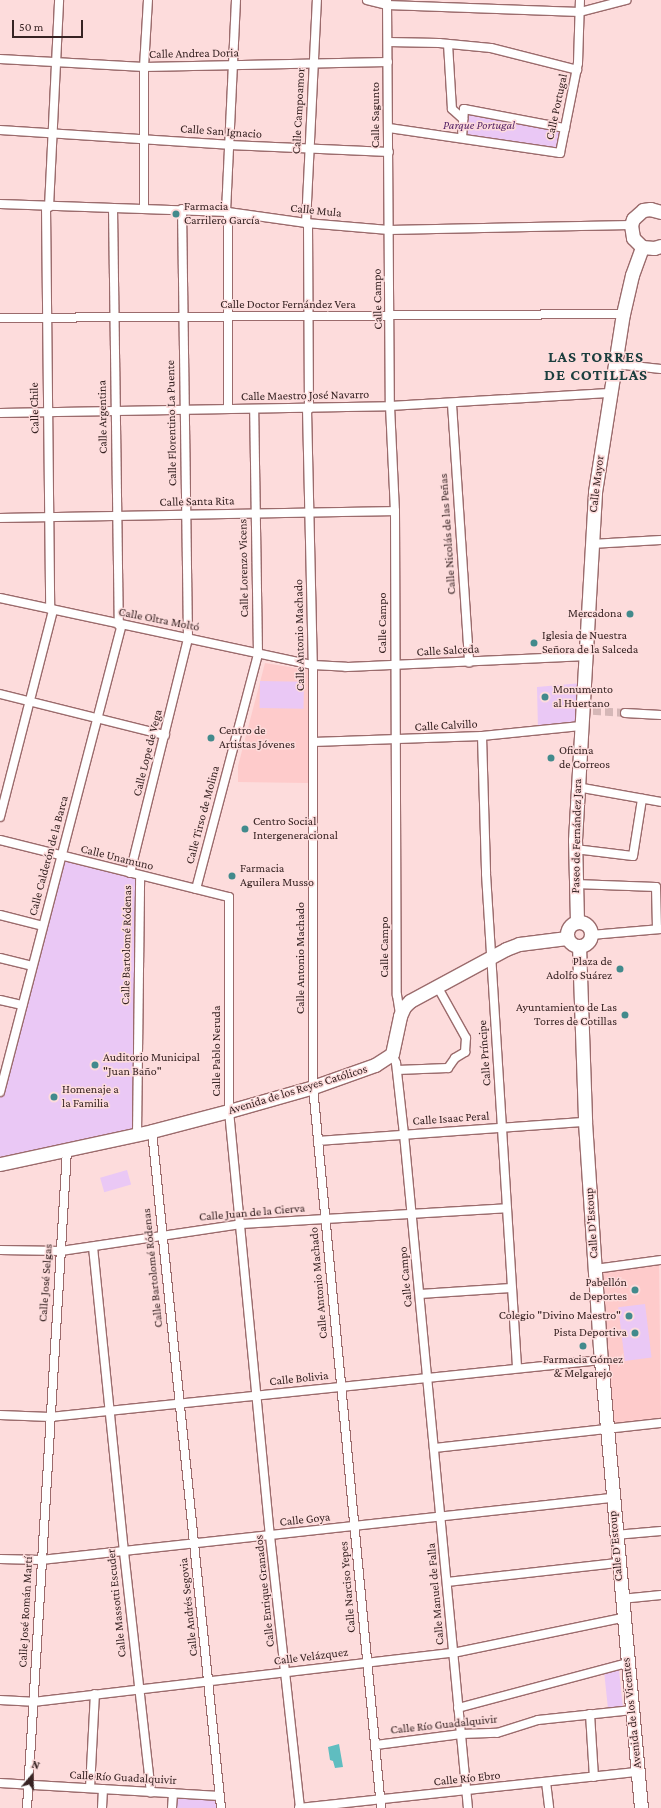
<!DOCTYPE html>
<html>
<head>
<meta charset="utf-8">
<style>
  body { margin:0 }
  #map { position:relative; width:661px; height:1808px; overflow:hidden; background:#fddcdc; font-family:"Crimson Pro",serif }
  div>[style] { position:absolute }
  [style*='--x'] { left:calc(var(--x)*1px); top:calc(var(--y)*1px); width:calc(var(--w)*1px); rotate:calc(var(--a)*1deg) }
  .built>* { inset:0; background:#fecbcb }
  .green>* { inset:0; background:#eac8f5; transform-origin:0 0 }
  .water>* { inset:0; background:#5fbdc0 }
  .street-tunnel>* { height:8px; margin-top:-4px; transform-origin:0; background:repeating-linear-gradient(90deg,#d5b7b7 0 8px,transparent 0 12px) }
  .roads { filter:drop-shadow(1px 0 #9b6b6c) drop-shadow(-1px 0 #9b6b6c) drop-shadow(0 1px #9b6b6c) drop-shadow(0 -1px #9b6b6c) }
  .street>* { height:8px; margin:-4px; padding:0 4px; transform-origin:4px; border-radius:4px; background:#fff }
  .primary>* { height:13px; margin:-6.5px; padding:0 6.5px; transform-origin:6.5px; border-radius:6.5px; background:#fff }
  .primary>.ring { margin:-6.5px; padding:0; box-sizing:content-box; background:none; border:13px solid #fff; border-radius:50% }
  .dots>* { width:11px; height:11px; translate:-50% -50%; box-sizing:border-box; border:2px solid #fddcdc; border-radius:50% }
  span { translate:-50% -50%; white-space:nowrap; text-align:center; line-height:1.15; -webkit-text-stroke:3px #fddcdc; paint-order:stroke }
  .street-label { font-size:12px; color:#372323 }
  .park-label { font-size:12px; color:#592769; font-style:italic }
  .poi-label { font-size:12px; color:#372323 }
  .left { translate:0 -50%; text-align:left }
  .right { translate:-100% -50%; text-align:right }
  .district-label { font-size:16px; color:#1b3e3e; font-weight:700; letter-spacing:1px }
  .north { position:absolute; left:12px; top:1756px; width:40px; height:40px; -webkit-text-stroke:3px #fddcdc; paint-order:stroke; rotate:19deg; font-size:11px; font-weight:700; line-height:16px; text-align:center; color:#372323 }
  .north::after { content:''; display:block; margin:auto; width:14px; height:18px; background:#372323; clip-path:polygon(50% 0,100% 100%,50% 72%,0 100%) }
  .scale { position:absolute; left:12px; top:20px; width:71px; height:18px; box-sizing:border-box; border:2px solid #372323; border-top:0; padding-left:5px; font-size:12px; line-height:14px; white-space:nowrap; color:#372323; -webkit-text-stroke:3px #fddcdc; paint-order:stroke }
</style>
</head>
<body>
<div id="map">
  <div class="built">
    <i style="clip-path:polygon(265px 663px,308px 670px,308px 783px,238px 782px,238px 766px)"></i>
    <i style="clip-path:polygon(659px 1261px,661px 1423px,606px 1429px,595px 1269px)"></i>
  </div>
  <div class="green">
    <i style="clip-path:polygon(464px 109px,565px 128px,560px 153px,462px 138px)"></i>
    <i style="left:260px;top:681px;width:44px;height:27px;rotate:1deg"></i>
    <i style="clip-path:polygon(582px 683px,580px 726px,538px 730px,537px 687px)"></i>
    <i style="clip-path:polygon(62px 857px,140px 876px,137px 1134px,0 1163px,0 1092px)"></i>
    <i style="left:127px;top:1170px;width:15px;height:28px;rotate:74deg"></i>
    <i style="left:645px;top:1304px;width:54px;height:27px;rotate:83deg"></i>
    <i style="left:619px;top:1670px;width:37px;height:15px;rotate:84deg"></i>
    <i style="clip-path:polygon(173px 1793px,220px 1796px,221px 1808px,172px 1808px)"></i>
  </div>
  <div class="water">
    <i style="clip-path:polygon(339px 1744px,343px 1767px,335px 1768px,333px 1761px,330px 1760px,328px 1747px)"></i>
  </div>
  <div class="street-tunnel">
    <i style="--x:581;--y:710;--w:44;--a:3.9"></i>
  </div>
  <div class="roads">
    <div class="street">
      <i style="--x:367;--y:0;--w:21;--a:14"></i>
      <i style="--x:387;--y:5;--w:193;--a:2.1"></i>
      <i style="--x:580;--y:12;--w:48;--a:-14.6"></i>
      <i style="--x:387;--y:0;--w:406;--a:89.6"></i>
      <i style="--x:390;--y:406;--w:105;--a:87.3"></i>
      <i style="--x:395;--y:511;--w:484;--a:89.8"></i>
      <i style="--x:397;--y:995;--w:18;--a:81"></i>
      <i style="--x:388;--y:42;--w:51;--a:1.1"></i>
      <i style="--x:439;--y:43;--w:52;--a:5.5"></i>
      <i style="--x:491;--y:48;--w:89;--a:14.3"></i>
      <i style="--x:448;--y:44;--w:65;--a:86.5"></i>
      <i style="--x:452;--y:109;--w:15;--a:42"></i>
      <i style="--x:0;--y:59;--w:144;--a:3.2"></i>
      <i style="--x:144;--y:67;--w:244;--a:-1.2"></i>
      <i style="--x:389;--y:128;--w:173;--a:8.3"></i>
      <i style="--x:560;--y:153;--w:92;--a:-78.7"></i>
      <i style="--x:578;--y:63;--w:63;--a:-88.2"></i>
      <i style="--x:0;--y:130;--w:229;--a:3.7"></i>
      <i style="--x:229;--y:145;--w:160;--a:2.5"></i>
      <i style="--x:462;--y:138;--w:29;--a:-86"></i>
      <i style="--x:464;--y:109;--w:103;--a:10.7"></i>
      <i style="--x:0;--y:204;--w:228;--a:2"></i>
      <i style="--x:228;--y:212;--w:79;--a:8"></i>
      <i style="--x:306;--y:223;--w:83;--a:4.8"></i>
      <i style="--x:389;--y:230;--w:242;--a:-1.2"></i>
      <i style="--x:46;--y:207;--w:402;--a:89.4"></i>
      <i style="--x:49;--y:207;--w:207;--a:-87.2"></i>
      <i style="--x:113;--y:208;--w:417;--a:89.2"></i>
      <i style="--x:144;--y:208;--w:141;--a:-90"></i>
      <i style="--x:144;--y:67;--w:67;--a:-86.6"></i>
      <i style="--x:226;--y:212;--w:212;--a:-87.3"></i>
      <i style="--x:306;--y:223;--w:223;--a:-87.2"></i>
      <i style="--x:308;--y:223;--w:186;--a:89.7"></i>
      <i style="--x:0;--y:318;--w:623;--a:-0.37"></i>
      <i style="--x:615;--y:364;--w:46;--a:6.2"></i>
      <i style="--x:452;--y:404;--w:259;--a:86.2"></i>
      <i style="--x:228;--y:409;--w:197;--a:-90"></i>
      <i style="--x:307;--y:409;--w:256;--a:88.7"></i>
      <i style="--x:313;--y:665;--w:422;--a:90"></i>
      <i style="--x:313;--y:1087;--w:724;--a:84.61"></i>
      <i style="--x:0;--y:413;--w:390;--a:-1"></i>
      <i style="--x:390;--y:406;--w:219;--a:-3.4"></i>
      <i style="--x:0;--y:518;--w:395;--a:-1"></i>
      <i style="--x:591;--y:544;--w:70;--a:-3.3"></i>
      <i style="--x:0;--y:598;--w:320;--a:12.1"></i>
      <i style="--x:313;--y:665;--w:33;--a:3"></i>
      <i style="--x:346;--y:667;--w:238;--a:-2.6"></i>
      <i style="--x:0;--y:694;--w:170;--a:14"></i>
      <i style="--x:625;--y:713;--w:36;--a:3"></i>
      <i style="--x:482;--y:736;--w:138;--a:88.3"></i>
      <i style="--x:486;--y:874;--w:495;--a:86.4"></i>
      <i style="--x:313;--y:742;--w:169;--a:-2"></i>
      <i style="--x:482;--y:736;--w:99;--a:-5.8"></i>
      <i style="--x:577;--y:787;--w:85;--a:10.1"></i>
      <i style="--x:0;--y:817;--w:214;--a:-75.6"></i>
      <i style="--x:0;--y:840;--w:236;--a:14"></i>
      <i style="--x:229;--y:897;--w:214;--a:90"></i>
      <i style="--x:229;--y:1111;--w:427;--a:84.5"></i>
      <i style="--x:270;--y:1536;--w:274;--a:83.7"></i>
      <i style="--x:575;--y:849;--w:58;--a:6.9"></i>
      <i style="--x:633;--y:856;--w:58;--a:-81"></i>
      <i style="--x:130;--y:873;--w:242;--a:-76.1"></i>
      <i style="--x:188;--y:638;--w:429;--a:-90.8"></i>
      <i style="--x:575;--y:884;--w:81;--a:2.1"></i>
      <i style="--x:656;--y:887;--w:42;--a:88.6"></i>
      <i style="--x:196;--y:889;--w:243;--a:-75.2"></i>
      <i style="--x:258;--y:654;--w:245;--a:-90.9"></i>
      <i style="--x:0;--y:915;--w:44;--a:14.3"></i>
      <i style="--x:591;--y:935;--w:70;--a:-4.9"></i>
      <i style="--x:0;--y:958;--w:33;--a:14"></i>
      <i style="--x:0;--y:1000;--w:23;--a:13"></i>
      <i style="--x:392;--y:1054;--w:10;--a:66"></i>
      <i style="--x:396;--y:1063;--w:71;--a:83.6"></i>
      <i style="--x:404;--y:1134;--w:677;--a:84.58"></i>
      <i style="--x:397;--y:1070;--w:51;--a:-2.2"></i>
      <i style="--x:448;--y:1068;--w:12;--a:-55"></i>
      <i style="--x:455;--y:1058;--w:12;--a:-31"></i>
      <i style="--x:465;--y:1052;--w:14;--a:-86"></i>
      <i style="--x:466;--y:1038;--w:60;--a:-119.1"></i>
      <i style="--x:0;--y:1092;--w:481;--a:-75.4"></i>
      <i style="--x:152;--y:1131;--w:681;--a:84.18"></i>
      <i style="--x:137;--y:1134;--w:258;--a:-89.3"></i>
      <i style="--x:318;--y:1141;--w:268;--a:-4.1"></i>
      <i style="--x:93;--y:1247;--w:307;--a:84.2"></i>
      <i style="--x:124;--y:1552;--w:242;--a:83.6"></i>
      <i style="--x:0;--y:1250;--w:61;--a:0.9"></i>
      <i style="--x:61;--y:1251;--w:182;--a:-8.5"></i>
      <i style="--x:241;--y:1224;--w:266;--a:-3.4"></i>
      <i style="--x:595;--y:1269;--w:67;--a:-7.8"></i>
      <i style="--x:420;--y:1294;--w:91;--a:-3.8"></i>
      <i style="--x:0;--y:1415;--w:50;--a:2.3"></i>
      <i style="--x:50;--y:1417;--w:554;--a:-5.91"></i>
      <i style="--x:434;--y:1448;--w:228;--a:-6.3"></i>
      <i style="--x:615;--y:1535;--w:46;--a:-5"></i>
      <i style="--x:0;--y:1559;--w:41;--a:1.4"></i>
      <i style="--x:41;--y:1560;--w:573;--a:-6.21"></i>
      <i style="--x:447;--y:1582;--w:171;--a:-6.4"></i>
      <i style="--x:621;--y:1599;--w:40;--a:-5.7"></i>
      <i style="--x:0;--y:1700;--w:33;--a:3"></i>
      <i style="--x:33;--y:1702;--w:423;--a:-6.7"></i>
      <i style="--x:453;--y:1653;--w:173;--a:-11.7"></i>
      <i style="--x:458;--y:1708;--w:175;--a:-14.9"></i>
      <i style="--x:590;--y:1714;--w:63;--a:86.4"></i>
      <i style="--x:376;--y:1745;--w:86;--a:-7.4"></i>
      <i style="--x:461;--y:1734;--w:36;--a:-2"></i>
      <i style="--x:497;--y:1733;--w:43;--a:-17.6"></i>
      <i style="--x:538;--y:1720;--w:95;--a:-6.1"></i>
      <i style="--x:546;--y:1782;--w:26;--a:83"></i>
      <i style="--x:0;--y:1783;--w:220;--a:3.4"></i>
      <i style="--x:90;--y:1788;--w:94;--a:-87"></i>
      <i style="--x:27;--y:1808;--w:659;--a:-86.52"></i>
      <i style="--x:102;--y:1808;--w:19;--a:-87"></i>
      <i style="--x:172;--y:1808;--w:15;--a:-86"></i>
      <i style="--x:299;--y:1808;--w:341;--a:-6.1"></i>
    </div>
    <div class="primary">
      <i style="--x:661;--y:212;--w:11;--a:-165"></i>
      <i style="--x:650;--y:209;--w:7;--a:172"></i>
      <i style="--x:643;--y:210;--w:13;--a:138"></i>
      <i style="--x:633;--y:219;--w:6;--a:108"></i>
      <i style="--x:631;--y:225;--w:13;--a:81"></i>
      <i style="--x:633;--y:238;--w:13;--a:45"></i>
      <i style="--x:642;--y:247;--w:12;--a:5"></i>
      <i style="--x:654;--y:248;--w:7;--a:-16"></i>
      <i style="--x:577;--y:921;--w:81;--a:-91.4"></i>
      <i style="--x:575;--y:840;--w:349;--a:-86.7"></i>
      <i style="--x:595;--y:492;--w:180;--a:-81.1"></i>
      <i style="--x:623;--y:314;--w:40;--a:-77"></i>
      <i style="--x:632;--y:275;--w:30;--a:-70"></i>
      <i class="ring" style="left:567px;top:922px;width:11px;height:11px"></i>
      <i style="--x:579;--y:946;--w:176;--a:88"></i>
      <i style="--x:585;--y:1122;--w:239;--a:86.2"></i>
      <i style="--x:601;--y:1360;--w:450;--a:84.9"></i>
      <i style="--x:0;--y:1164;--w:156;--a:-12.2"></i>
      <i style="--x:152;--y:1131;--w:80;--a:-14.6"></i>
      <i style="--x:229;--y:1111;--w:87;--a:-15.9"></i>
      <i style="--x:313;--y:1087;--w:66;--a:-19.5"></i>
      <i style="--x:375;--y:1065;--w:20;--a:-33"></i>
      <i style="--x:392;--y:1054;--w:39;--a:-78"></i>
      <i style="--x:400;--y:1016;--w:10;--a:-66"></i>
      <i style="--x:404;--y:1007;--w:8;--a:-45"></i>
      <i style="--x:410;--y:1001;--w:109;--a:-28.4"></i>
      <i style="--x:506;--y:949;--w:14;--a:-21"></i>
      <i style="--x:519;--y:944;--w:48;--a:-7.1"></i>
    </div>
  </div>
  <div class="dots">
    <i style="left:176px;top:214px;background:#428a8c"></i>
    <i style="left:630px;top:614px;background:#428a8c"></i>
    <i style="left:534px;top:643px;background:#428a8c"></i>
    <i style="left:545px;top:697px;background:#428a8c"></i>
    <i style="left:211px;top:738px;background:#428a8c"></i>
    <i style="left:551px;top:758px;background:#428a8c"></i>
    <i style="left:245px;top:829px;background:#428a8c"></i>
    <i style="left:232px;top:876px;background:#428a8c"></i>
    <i style="left:620px;top:969px;background:#428a8c"></i>
    <i style="left:625px;top:1015px;background:#428a8c"></i>
    <i style="left:95px;top:1065px;background:#428a8c"></i>
    <i style="left:54px;top:1097px;background:#428a8c"></i>
    <i style="left:635px;top:1290px;background:#428a8c"></i>
    <i style="left:629px;top:1316px;background:#428a8c"></i>
    <i style="left:635px;top:1333px;background:#428a8c"></i>
    <i style="left:583px;top:1346px;background:#428a8c"></i>
  </div>
  <div class="street-label">
    <span style="left:194px;top:54px;rotate:-1deg">Calle Andrea Doria</span>
    <span style="left:557px;top:107px;rotate:-78deg">Calle Portugal</span>
    <span style="left:299px;top:111px;rotate:-87deg">Calle Campoamor</span>
    <span style="left:376px;top:115px;rotate:-90deg">Calle Sagunto</span>
    <span style="left:221px;top:132px;rotate:4deg">Calle San Ignacio</span>
    <span style="left:316px;top:211px;rotate:6deg">Calle Mula</span>
    <span style="left:378px;top:299px;rotate:-91deg">Calle Campo</span>
    <span style="left:288px;top:305px">Calle Doctor Fernández Vera</span>
    <span style="left:305px;top:396px;rotate:-1deg">Calle Maestro José Navarro</span>
    <span style="left:35px;top:408px;rotate:-91deg">Calle Chile</span>
    <span style="left:103px;top:417px;rotate:-91deg">Calle Argentina</span>
    <span style="left:172px;top:423px;rotate:-91deg">Calle Florentino La Puente</span>
    <span style="left:597px;top:484px;rotate:-83deg">Calle Mayor</span>
    <span style="left:197px;top:502px;rotate:-1deg">Calle Santa Rita</span>
    <span style="left:448px;top:534px;rotate:-94deg">Calle Nicolás de las Peñas</span>
    <span style="left:244px;top:568px;rotate:-91deg">Calle Lorenzo Vicens</span>
    <span style="left:159px;top:620px;rotate:11deg">Calle Oltra Moltó</span>
    <span style="left:383px;top:623px;rotate:-90deg">Calle Campo</span>
    <span style="left:300px;top:635px;rotate:-91deg">Calle Antonio Machado</span>
    <span style="left:448px;top:651px;rotate:-3deg">Calle Salceda</span>
    <span style="left:446px;top:726px;rotate:-3deg">Calle Calvillo</span>
    <span style="left:148px;top:753px;rotate:-76deg">Calle Lope de Vega</span>
    <span style="left:203px;top:815px;rotate:-75deg">Calle Tirso de Molina</span>
    <span style="left:577px;top:836px;rotate:-89deg">Paseo de Fernández Jara</span>
    <span style="left:49px;top:856px;rotate:-75deg">Calle Calderón de la Barca</span>
    <span style="left:117px;top:858px;rotate:14deg">Calle Unamuno</span>
    <span style="left:127px;top:945px;rotate:-89deg">Calle Bartolomé Ródenas</span>
    <span style="left:385px;top:947px;rotate:-90deg">Calle Campo</span>
    <span style="left:301px;top:958px;rotate:-90deg">Calle Antonio Machado</span>
    <span style="left:217px;top:1051px;rotate:-90deg">Calle Pablo Neruda</span>
    <span style="left:485px;top:1053px;rotate:-94deg">Calle Príncipe</span>
    <span style="left:298px;top:1090px;rotate:-17deg">Avenida de los Reyes Católicos</span>
    <span style="left:451px;top:1119px;rotate:-4deg">Calle Isaac Peral</span>
    <span style="left:252px;top:1213px;rotate:-5deg">Calle Juan de la Cierva</span>
    <span style="left:592px;top:1223px;rotate:-94deg">Calle D'Estoup</span>
    <span style="left:153px;top:1268px;rotate:-96deg">Calle Bartolomé Ródenas</span>
    <span style="left:406px;top:1277px;rotate:-95deg">Calle Campo</span>
    <span style="left:46px;top:1283px;rotate:-86deg">Calle José Selgas</span>
    <span style="left:319px;top:1283px;rotate:-95deg">Calle Antonio Machado</span>
    <span style="left:299px;top:1379px;rotate:-6deg">Calle Bolivia</span>
    <span style="left:305px;top:1520px;rotate:-6deg">Calle Goya</span>
    <span style="left:616px;top:1546px;rotate:-95deg">Calle D'Estoup</span>
    <span style="left:348px;top:1587px;rotate:-95deg">Calle Narciso Yepes</span>
    <span style="left:265px;top:1591px;rotate:-96deg">Calle Enrique Granados</span>
    <span style="left:436px;top:1594px;rotate:-95deg">Calle Manuel de Falla</span>
    <span style="left:117px;top:1603px;rotate:-96deg">Calle Massotti Escuder</span>
    <span style="left:189px;top:1607px;rotate:-96deg">Calle Andrés Segovia</span>
    <span style="left:26px;top:1612px;rotate:-87deg">Calle José Román Martí</span>
    <span style="left:311px;top:1657px;rotate:-7deg">Calle Velázquez</span>
    <span style="left:632px;top:1713px;rotate:-96deg">Avenida de los Vicentes</span>
    <span style="left:444px;top:1725px;rotate:-6deg">Calle Río Guadalquivir</span>
    <span style="left:123px;top:1778px;rotate:3deg">Calle Río Guadalquivir</span>
    <span style="left:467px;top:1779px;rotate:-6deg">Calle Río Ebro</span>
  </div>
  <div class="park-label">
    <span style="left:479px;top:126px">Parque Portugal</span>
  </div>
  <div class="poi-label">
    <span class="left" style="left:184px;top:214px">Farmacia<br>Carrilero García</span>
    <span class="right" style="left:622px;top:614px">Mercadona</span>
    <span class="left" style="left:542px;top:643px">Iglesia de Nuestra<br>Señora de la Salceda</span>
    <span class="left" style="left:553px;top:697px">Monumento<br>al Huertano</span>
    <span class="left" style="left:219px;top:738px">Centro de<br>Artistas Jóvenes</span>
    <span class="left" style="left:559px;top:758px">Oficina<br>de Correos</span>
    <span class="left" style="left:253px;top:829px">Centro Social<br>Intergeneracional</span>
    <span class="left" style="left:240px;top:876px">Farmacia<br>Aguilera Musso</span>
    <span class="right" style="left:612px;top:969px">Plaza de<br>Adolfo Suárez</span>
    <span class="right" style="left:617px;top:1015px">Ayuntamiento de Las<br>Torres de Cotillas</span>
    <span class="left" style="left:103px;top:1065px">Auditorio Municipal<br>"Juan Baño"</span>
    <span class="left" style="left:62px;top:1097px">Homenaje a<br>la Familia</span>
    <span class="right" style="left:627px;top:1290px">Pabellón<br>de Deportes</span>
    <span class="right" style="left:621px;top:1316px">Colegio "Divino Maestro"</span>
    <span class="right" style="left:627px;top:1333px">Pista Deportiva</span>
    <span style="left:583px;top:1367px">Farmacia Gómez<br>&amp; Melgarejo</span>
  </div>
  <div class="district-label">
    <span style="left:596px;top:366px">LAS TORRES<br>DE COTILLAS</span>
  </div>
  <div class="north">N</div>
  <div class="scale">50 m</div>
</div>
</body>
</html>
